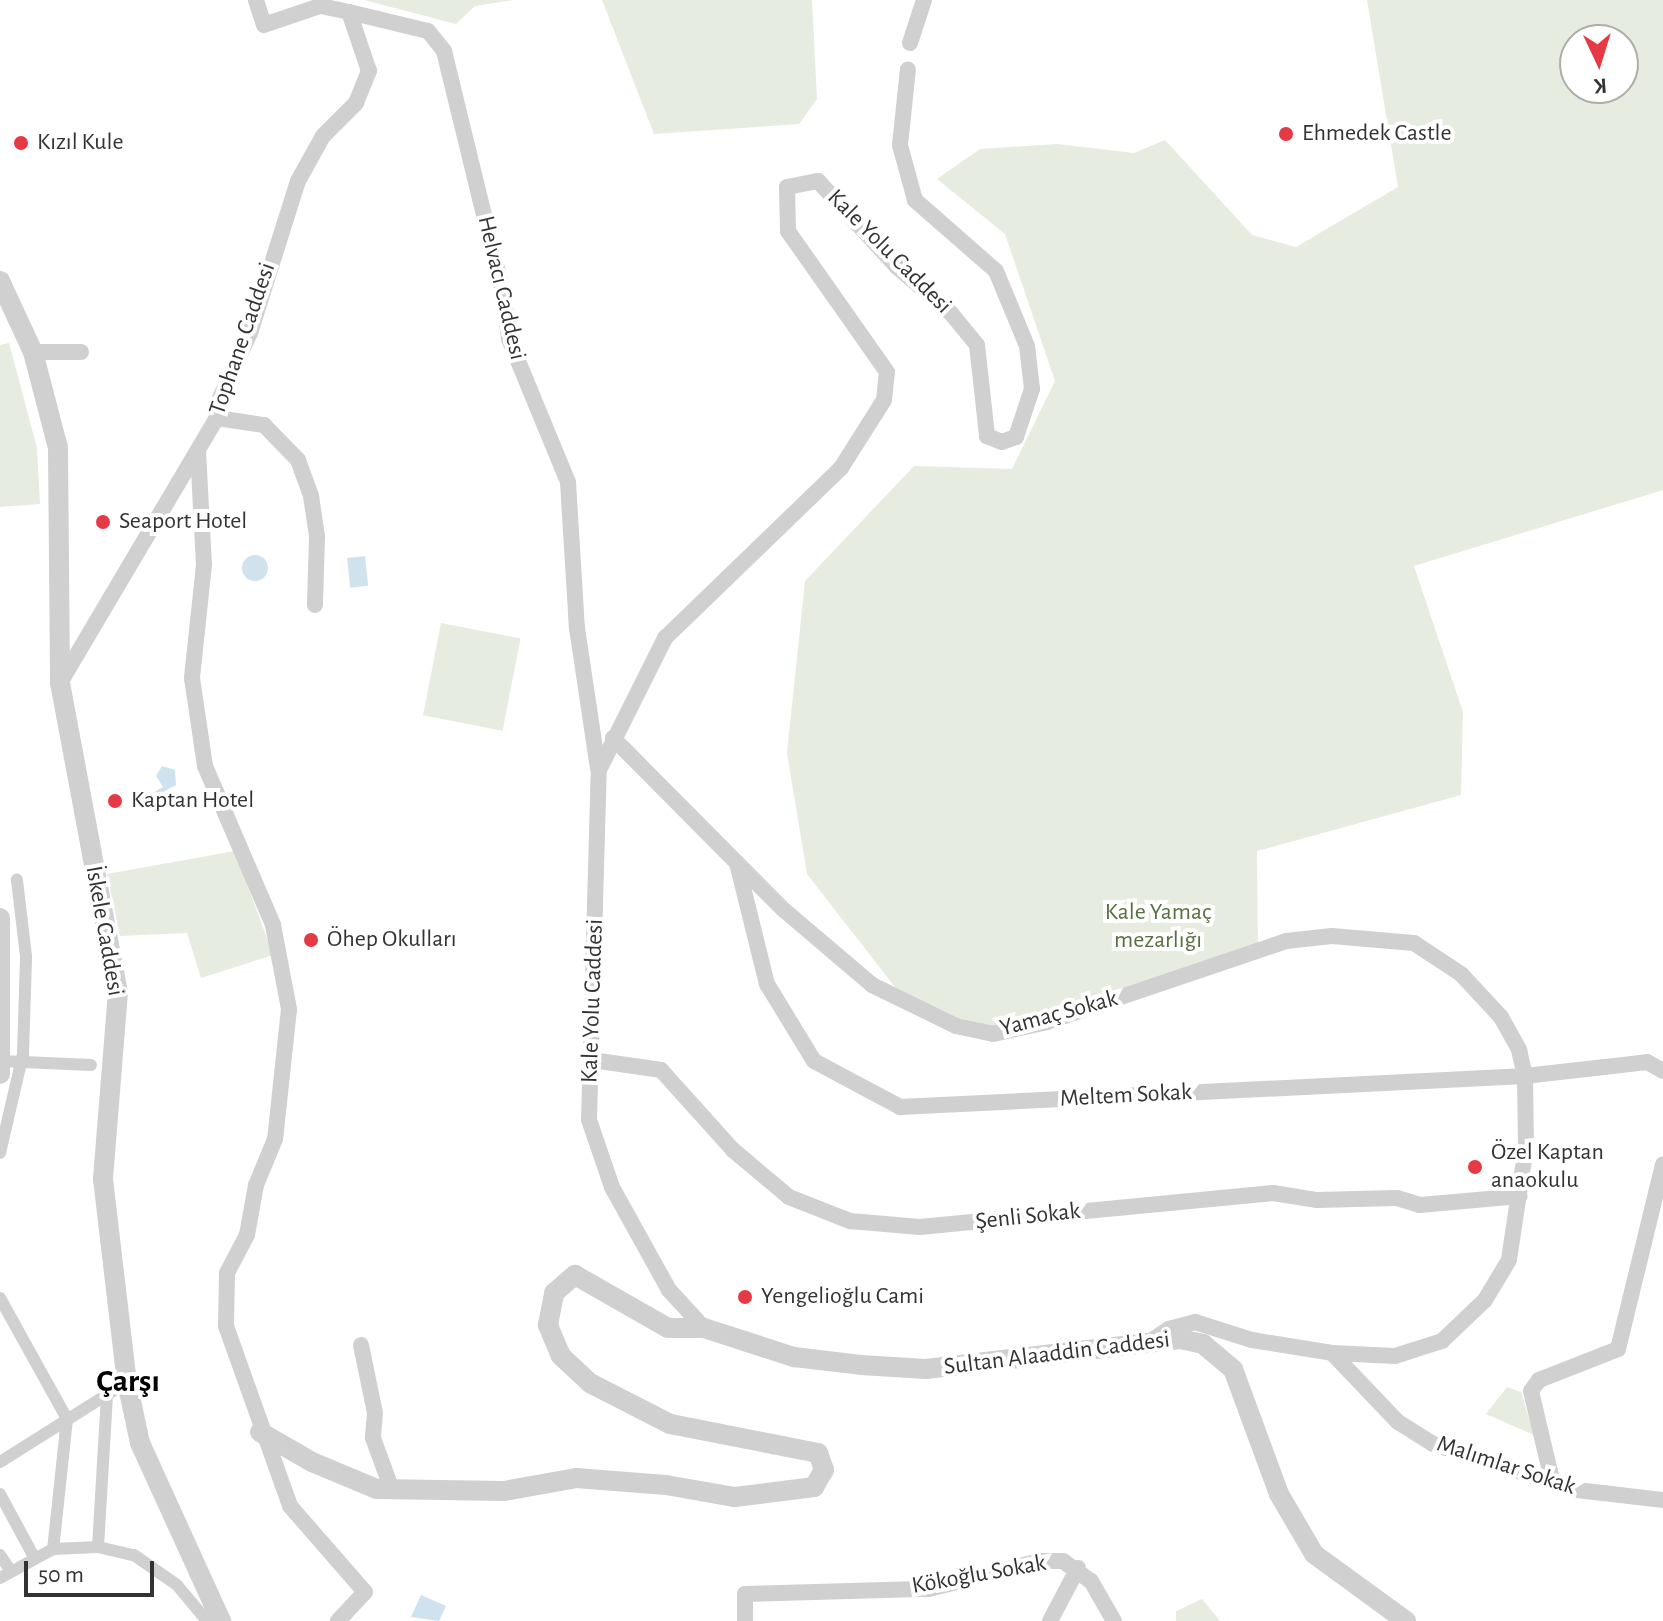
<!DOCTYPE html>
<html>
<head>
<meta charset="utf-8">
<style>
  body { margin:0 }
  #map { position:relative; width:1663px; height:1621px; overflow:hidden; background:#fff; font-family:"Alegreya Sans",sans-serif }
  div>[style] { position:absolute }
  [style*='--x'] { left:calc(var(--x)*1px); top:calc(var(--y)*1px); width:calc(var(--w)*1px); rotate:calc(var(--a)*1deg) }
  .green>* { inset:0; background:#e6ecdf; transform-origin:0 0 }
  .water>* { inset:0; background:#cfe2ee; transform-origin:0 0 }
  .round { border-radius:50% }
  .pedestrian>* { height:12px; margin:-6px; padding:0 6px; transform-origin:6px; border-radius:6px; background:#d0d0d0 }
  .minor>* { height:16px; margin:-8px; padding:0 8px; transform-origin:8px; border-radius:8px; background:#d0d0d0 }
  .tertiary>* { height:20px; margin:-10px; padding:0 10px; transform-origin:10px; border-radius:10px; background:#d0d0d0 }
  .dots>* { width:22px; height:22px; translate:-50% -50%; box-sizing:border-box; border:4px solid #fff; border-radius:50% }
  span { translate:-50% -50%; white-space:nowrap; text-align:center; line-height:1.15; -webkit-text-stroke:8px #fff; paint-order:stroke }
  .poi-label { font-size:24px; color:#333 }
  .left { translate:0 -50%; text-align:left }
  .street-label { font-size:24px; color:#333 }
  .park-label { font-size:24px; color:#56703f }
  .district-label { font-size:32px; color:#000; font-weight:700 }
  .north { position:absolute; left:1559px; top:24px; width:80px; height:80px; box-sizing:border-box; background:#fff; border:2px solid #adadad; border-radius:50%; rotate:176deg; font-size:22px; font-weight:700; line-height:32px; text-align:center; color:#333 }
  .north::after { content:''; display:block; margin:auto; width:28px; height:36px; background:#e63946; clip-path:polygon(50% 0,100% 100%,50% 72%,0 100%) }
  .scale { position:absolute; left:24px; top:1561px; width:130px; height:36px; box-sizing:border-box; border:4px solid #333; border-top:0; padding-left:10px; font-size:24px; line-height:28px; white-space:nowrap; color:#333; -webkit-text-stroke:6px #fff; paint-order:stroke }
</style>
</head>
<body>
<div id="map">
  <div class="green">
    <i style="clip-path:polygon(364px 0,514px 0,475px 6px,456px 24px)"></i>
    <i style="clip-path:polygon(602px 0,812px 0,817px 99px,799px 124px,654px 134px)"></i>
    <i style="clip-path:polygon(evenodd,1367px 0,1663px 0,1663px 490px,1414px 566px,1463px 712px,1461px 795px,1257px 851px,1258px 949px,989px 1031px,902px 996px,807px 874px,787px 753px,805px 581px,914px 466px,1012px 469px,1055px 381px,1005px 234px,937px 179px,980px 149px,1057px 144px,1134px 153px,1165px 140px,1252px 235px,1296px 247px,1398px 187px,1367px 0,1575px 40px,1623px 40px,1623px 88px,1575px 88px,1575px 40px)"></i>
    <i style="clip-path:polygon(9px 343px,37px 448px,40px 504px,0 507px,0 345px)"></i>
    <i style="left:441px;top:623px;width:81px;height:94px;rotate:11deg"></i>
    <i style="clip-path:polygon(235px 851px,273px 955px,201px 978px,187px 933px,120px 936px,107px 874px)"></i>
    <i style="clip-path:polygon(1507px 1387px,1521px 1392px,1534px 1435px,1486px 1414px)"></i>
    <i style="clip-path:polygon(1202px 1599px,1220px 1621px,1176px 1621px,1176px 1611px)"></i>
  </div>
  <div class="water">
    <i class="round" style="left:242px;top:555px;width:26px;height:26px"></i>
    <i style="left:365px;top:556px;width:30px;height:18px;rotate:84deg"></i>
    <i style="clip-path:polygon(162px 766px,175px 770px,176px 785px,161px 793px,163px 809px,157px 815px,153px 813px,151px 794px,163px 787px,156px 776px)"></i>
    <i style="clip-path:polygon(421px 1595px,446px 1606px,439px 1621px,411px 1617px)"></i>
  </div>
  <div class="pedestrian">
    <i style="--x:0;--y:1061;--w:91;--a:2.5"></i>
    <i style="--x:0;--y:1153;--w:102;--a:-76.9"></i>
    <i style="--x:23;--y:1054;--w:98;--a:-88.2"></i>
    <i style="--x:26;--y:956;--w:77;--a:-96.8"></i>
    <i style="--x:0;--y:1298;--w:138;--a:61"></i>
    <i style="--x:67;--y:1419;--w:131;--a:96.1"></i>
    <i style="--x:0;--y:1462;--w:150;--a:-32.2"></i>
    <i style="--x:0;--y:1494;--w:72;--a:61.6"></i>
    <i style="--x:98;--y:1547;--w:153;--a:-86.6"></i>
    <i style="--x:0;--y:1555;--w:18;--a:56"></i>
    <i style="--x:0;--y:1578;--w:60;--a:-28.7"></i>
    <i style="--x:53;--y:1549;--w:45;--a:-2.5"></i>
    <i style="--x:98;--y:1547;--w:37;--a:13"></i>
    <i style="--x:134;--y:1555;--w:52;--a:34.9"></i>
    <i style="--x:177;--y:1585;--w:47;--a:50.2"></i>
  </div>
  <div class="minor">
    <i style="--x:349;--y:12;--w:81;--a:13.5"></i>
    <i style="--x:428;--y:31;--w:26;--a:51"></i>
    <i style="--x:444;--y:51;--w:253;--a:76.3"></i>
    <i style="--x:504;--y:297;--w:42;--a:83.2"></i>
    <i style="--x:509;--y:339;--w:155;--a:67.6"></i>
    <i style="--x:568;--y:482;--w:146;--a:86.5"></i>
    <i style="--x:577;--y:628;--w:142;--a:81.5"></i>
    <i style="--x:910;--y:43;--w:45;--a:-72"></i>
    <i style="--x:33;--y:352;--w:48;--a:0"></i>
    <i style="--x:217;--y:418;--w:48;--a:8.5"></i>
    <i style="--x:264;--y:425;--w:49;--a:45.8"></i>
    <i style="--x:298;--y:460;--w:38;--a:70"></i>
    <i style="--x:311;--y:496;--w:40;--a:81.5"></i>
    <i style="--x:317;--y:536;--w:69;--a:91.7"></i>
    <i style="--x:198;--y:451;--w:114;--a:87"></i>
    <i style="--x:204;--y:565;--w:114;--a:96.1"></i>
    <i style="--x:192;--y:678;--w:89;--a:81.6"></i>
    <i style="--x:205;--y:766;--w:173;--a:66.8"></i>
    <i style="--x:273;--y:925;--w:86;--a:79.2"></i>
    <i style="--x:289;--y:1009;--w:131;--a:96.1"></i>
    <i style="--x:275;--y:1139;--w:50;--a:112.4"></i>
    <i style="--x:256;--y:1185;--w:51;--a:100.2"></i>
    <i style="--x:247;--y:1235;--w:43;--a:117.8"></i>
    <i style="--x:227;--y:1273;--w:53;--a:91.1"></i>
    <i style="--x:226;--y:1326;--w:191;--a:70.4"></i>
    <i style="--x:290;--y:1506;--w:114;--a:48.9"></i>
    <i style="--x:365;--y:1592;--w:40;--a:133"></i>
    <i style="--x:60;--y:683;--w:308;--a:-59.4"></i>
    <i style="--x:217;--y:418;--w:18;--a:-84"></i>
    <i style="--x:219;--y:400;--w:74;--a:-65.2"></i>
    <i style="--x:250;--y:333;--w:159;--a:-72.5"></i>
    <i style="--x:298;--y:181;--w:51;--a:-60.9"></i>
    <i style="--x:323;--y:136;--w:47;--a:-45"></i>
    <i style="--x:356;--y:103;--w:35;--a:-68"></i>
    <i style="--x:369;--y:71;--w:62;--a:-108.7"></i>
    <i style="--x:349;--y:12;--w:30;--a:-168"></i>
    <i style="--x:320;--y:6;--w:59;--a:161.3"></i>
    <i style="--x:264;--y:25;--w:26;--a:-108"></i>
    <i style="--x:613;--y:738;--w:243;--a:45.2"></i>
    <i style="--x:784;--y:910;--w:116;--a:40.4"></i>
    <i style="--x:872;--y:985;--w:93;--a:26"></i>
    <i style="--x:956;--y:1026;--w:38;--a:12"></i>
    <i style="--x:993;--y:1034;--w:55;--a:-12.5"></i>
    <i style="--x:1047;--y:1022;--w:252;--a:-18.7"></i>
    <i style="--x:1286;--y:941;--w:46;--a:-6.2"></i>
    <i style="--x:1332;--y:936;--w:82;--a:4.9"></i>
    <i style="--x:1414;--y:943;--w:56;--a:33.4"></i>
    <i style="--x:1461;--y:974;--w:59;--a:47.1"></i>
    <i style="--x:1501;--y:1017;--w:38;--a:61"></i>
    <i style="--x:1519;--y:1050;--w:27;--a:77"></i>
    <i style="--x:1525;--y:1076;--w:71;--a:89.2"></i>
    <i style="--x:1526;--y:1147;--w:114;--a:98.6"></i>
    <i style="--x:1509;--y:1260;--w:47;--a:121"></i>
    <i style="--x:1485;--y:1300;--w:59;--a:136.4"></i>
    <i style="--x:1442;--y:1341;--w:49;--a:162.3"></i>
    <i style="--x:1395;--y:1356;--w:63;--a:-177.3"></i>
    <i style="--x:737;--y:863;--w:125;--a:76.1"></i>
    <i style="--x:767;--y:984;--w:90;--a:58.6"></i>
    <i style="--x:814;--y:1061;--w:98;--a:28.1"></i>
    <i style="--x:900;--y:1107;--w:626;--a:-2.84"></i>
    <i style="--x:1525;--y:1076;--w:123;--a:-6.5"></i>
    <i style="--x:1647;--y:1062;--w:18;--a:29"></i>
    <i style="--x:592;--y:1060;--w:70;--a:8.2"></i>
    <i style="--x:661;--y:1070;--w:108;--a:48"></i>
    <i style="--x:733;--y:1150;--w:73;--a:40"></i>
    <i style="--x:789;--y:1197;--w:66;--a:21.5"></i>
    <i style="--x:850;--y:1221;--w:70;--a:4.9"></i>
    <i style="--x:920;--y:1227;--w:355;--a:-5.5"></i>
    <i style="--x:1273;--y:1193;--w:45;--a:9"></i>
    <i style="--x:1317;--y:1200;--w:80;--a:-1.4"></i>
    <i style="--x:1397;--y:1198;--w:24;--a:17"></i>
    <i style="--x:1420;--y:1205;--w:100;--a:-5.1"></i>
    <i style="--x:704;--y:1328;--w:52;--a:-132.6"></i>
    <i style="--x:669;--y:1290;--w:118;--a:-119"></i>
    <i style="--x:612;--y:1187;--w:71;--a:-108.9"></i>
    <i style="--x:589;--y:1120;--w:350;--a:-88.4"></i>
    <i style="--x:599;--y:770;--w:148;--a:-63.4"></i>
    <i style="--x:665;--y:638;--w:245;--a:-44"></i>
    <i style="--x:841;--y:468;--w:80;--a:-57.7"></i>
    <i style="--x:884;--y:400;--w:28;--a:-84"></i>
    <i style="--x:887;--y:372;--w:172;--a:-125.1"></i>
    <i style="--x:788;--y:231;--w:44;--a:-91.3"></i>
    <i style="--x:787;--y:187;--w:32;--a:-11"></i>
    <i style="--x:818;--y:181;--w:117;--a:47.4"></i>
    <i style="--x:897;--y:267;--w:70;--a:40.3"></i>
    <i style="--x:950;--y:312;--w:43;--a:50.7"></i>
    <i style="--x:977;--y:345;--w:92;--a:83.7"></i>
    <i style="--x:987;--y:436;--w:16;--a:22"></i>
    <i style="--x:1002;--y:442;--w:15;--a:-20"></i>
    <i style="--x:1016;--y:437;--w:51;--a:-71.6"></i>
    <i style="--x:1032;--y:389;--w:43;--a:-96.6"></i>
    <i style="--x:1027;--y:346;--w:81;--a:-112.5"></i>
    <i style="--x:996;--y:271;--w:108;--a:-138.8"></i>
    <i style="--x:915;--y:200;--w:57;--a:-105.3"></i>
    <i style="--x:900;--y:145;--w:76;--a:-84"></i>
    <i style="--x:1151;--y:1341;--w:22;--a:-34"></i>
    <i style="--x:1169;--y:1329;--w:27;--a:-15"></i>
    <i style="--x:1195;--y:1322;--w:60;--a:17.5"></i>
    <i style="--x:1252;--y:1340;--w:81;--a:9.2"></i>
    <i style="--x:1332;--y:1353;--w:95;--a:46.3"></i>
    <i style="--x:1398;--y:1422;--w:41;--a:32.2"></i>
    <i style="--x:1433;--y:1444;--w:151;--a:17.7"></i>
    <i style="--x:1577;--y:1490;--w:87;--a:6.6"></i>
    <i style="--x:361;--y:1345;--w:69;--a:78.4"></i>
    <i style="--x:375;--y:1413;--w:25;--a:95"></i>
    <i style="--x:373;--y:1438;--w:55;--a:69.9"></i>
    <i style="--x:1552;--y:1480;--w:91;--a:-103.3"></i>
    <i style="--x:1531;--y:1391;--w:14;--a:-54"></i>
    <i style="--x:1539;--y:1380;--w:85;--a:-21.4"></i>
    <i style="--x:1618;--y:1349;--w:190;--a:-76.3"></i>
    <i style="--x:745;--y:1621;--w:27;--a:-90"></i>
    <i style="--x:745;--y:1594;--w:184;--a:-1.6"></i>
    <i style="--x:929;--y:1589;--w:114;--a:-14.2"></i>
    <i style="--x:1040;--y:1561;--w:23;--a:0"></i>
    <i style="--x:1063;--y:1561;--w:34;--a:36"></i>
    <i style="--x:1091;--y:1581;--w:46;--a:60.1"></i>
    <i style="--x:1050;--y:1621;--w:60;--a:-62.2"></i>
  </div>
  <div class="tertiary">
    <i style="--x:0;--y:281;--w:78;--a:65.1"></i>
    <i style="--x:33;--y:352;--w:99;--a:75.4"></i>
    <i style="--x:58;--y:448;--w:235;--a:89.5"></i>
    <i style="--x:60;--y:683;--w:314;--a:79.4"></i>
    <i style="--x:118;--y:992;--w:188;--a:94.6"></i>
    <i style="--x:103;--y:1179;--w:204;--a:83.3"></i>
    <i style="--x:127;--y:1382;--w:62;--a:78"></i>
    <i style="--x:140;--y:1443;--w:196;--a:65.5"></i>
    <i style="--x:0;--y:918;--w:156;--a:90"></i>
    <i style="--x:260;--y:1432;--w:60;--a:30"></i>
    <i style="--x:312;--y:1462;--w:70;--a:22.6"></i>
    <i style="--x:377;--y:1489;--w:127;--a:0.9"></i>
    <i style="--x:504;--y:1491;--w:73;--a:-10.2"></i>
    <i style="--x:576;--y:1478;--w:90;--a:4.4"></i>
    <i style="--x:666;--y:1485;--w:70;--a:9.9"></i>
    <i style="--x:735;--y:1497;--w:80;--a:-7.2"></i>
    <i style="--x:814;--y:1487;--w:20;--a:-60"></i>
    <i style="--x:824;--y:1470;--w:18;--a:-109"></i>
    <i style="--x:818;--y:1453;--w:151;--a:-168.9"></i>
    <i style="--x:670;--y:1424;--w:90;--a:-152.9"></i>
    <i style="--x:590;--y:1383;--w:40;--a:-137"></i>
    <i style="--x:561;--y:1356;--w:34;--a:-113"></i>
    <i style="--x:548;--y:1325;--w:33;--a:-79"></i>
    <i style="--x:554;--y:1293;--w:28;--a:-41"></i>
    <i style="--x:575;--y:1275;--w:107;--a:29.7"></i>
    <i style="--x:668;--y:1328;--w:36;--a:0"></i>
    <i style="--x:704;--y:1328;--w:95;--a:17.9"></i>
    <i style="--x:794;--y:1357;--w:67;--a:6.8"></i>
    <i style="--x:861;--y:1365;--w:65;--a:3.5"></i>
    <i style="--x:926;--y:1369;--w:256;--a:-6.7"></i>
    <i style="--x:1180;--y:1339;--w:24;--a:12"></i>
    <i style="--x:1203;--y:1344;--w:39;--a:40"></i>
    <i style="--x:1233;--y:1369;--w:133;--a:69.8"></i>
    <i style="--x:1279;--y:1494;--w:69;--a:59.7"></i>
    <i style="--x:1314;--y:1554;--w:114;--a:36.1"></i>
  </div>
  <div class="dots">
    <i style="left:1286px;top:134px;background:#e63946"></i>
    <i style="left:21px;top:143px;background:#e63946"></i>
    <i style="left:103px;top:522px;background:#e63946"></i>
    <i style="left:115px;top:801px;background:#e63946"></i>
    <i style="left:311px;top:940px;background:#e63946"></i>
    <i style="left:1475px;top:1167px;background:#e63946"></i>
    <i style="left:745px;top:1297px;background:#e63946"></i>
  </div>
  <div class="poi-label">
    <span class="left" style="left:1302px;top:134px">Ehmedek Castle</span>
    <span class="left" style="left:37px;top:143px">Kızıl Kule</span>
    <span class="left" style="left:119px;top:522px">Seaport Hotel</span>
    <span class="left" style="left:131px;top:801px">Kaptan Hotel</span>
    <span class="left" style="left:327px;top:940px">Öhep Okulları</span>
    <span class="left" style="left:1491px;top:1167px">Özel Kaptan<br>anaokulu</span>
    <span class="left" style="left:761px;top:1297px">Yengelioğlu Cami</span>
  </div>
  <div class="street-label">
    <span style="left:889px;top:252px;rotate:45deg">Kale Yolu Caddesi</span>
    <span style="left:501px;top:288px;rotate:77deg">Helvacı Caddesi</span>
    <span style="left:243px;top:339px;rotate:-71deg">Tophane Caddesi</span>
    <span style="left:104px;top:931px;rotate:80deg">İskele Caddesi</span>
    <span style="left:593px;top:1001px;rotate:-88deg">Kale Yolu Caddesi</span>
    <span style="left:1059px;top:1014px;rotate:-15deg">Yamaç Sokak</span>
    <span style="left:1126px;top:1096px;rotate:-3deg">Meltem Sokak</span>
    <span style="left:1028px;top:1217px;rotate:-6deg">Şenli Sokak</span>
    <span style="left:1057px;top:1354px;rotate:-7deg">Sultan Alaaddin Caddesi</span>
    <span style="left:1506px;top:1466px;rotate:18deg">Malımlar Sokak</span>
    <span style="left:979px;top:1575px;rotate:-10deg">Kökoğlu Sokak</span>
  </div>
  <div class="park-label">
    <span style="left:1158px;top:927px">Kale Yamaç<br>mezarlığı</span>
  </div>
  <div class="district-label">
    <span style="left:128px;top:1381px">Çarşı</span>
  </div>
  <div class="north">K</div>
  <div class="scale">50 m</div>
</div>
</body>
</html>
